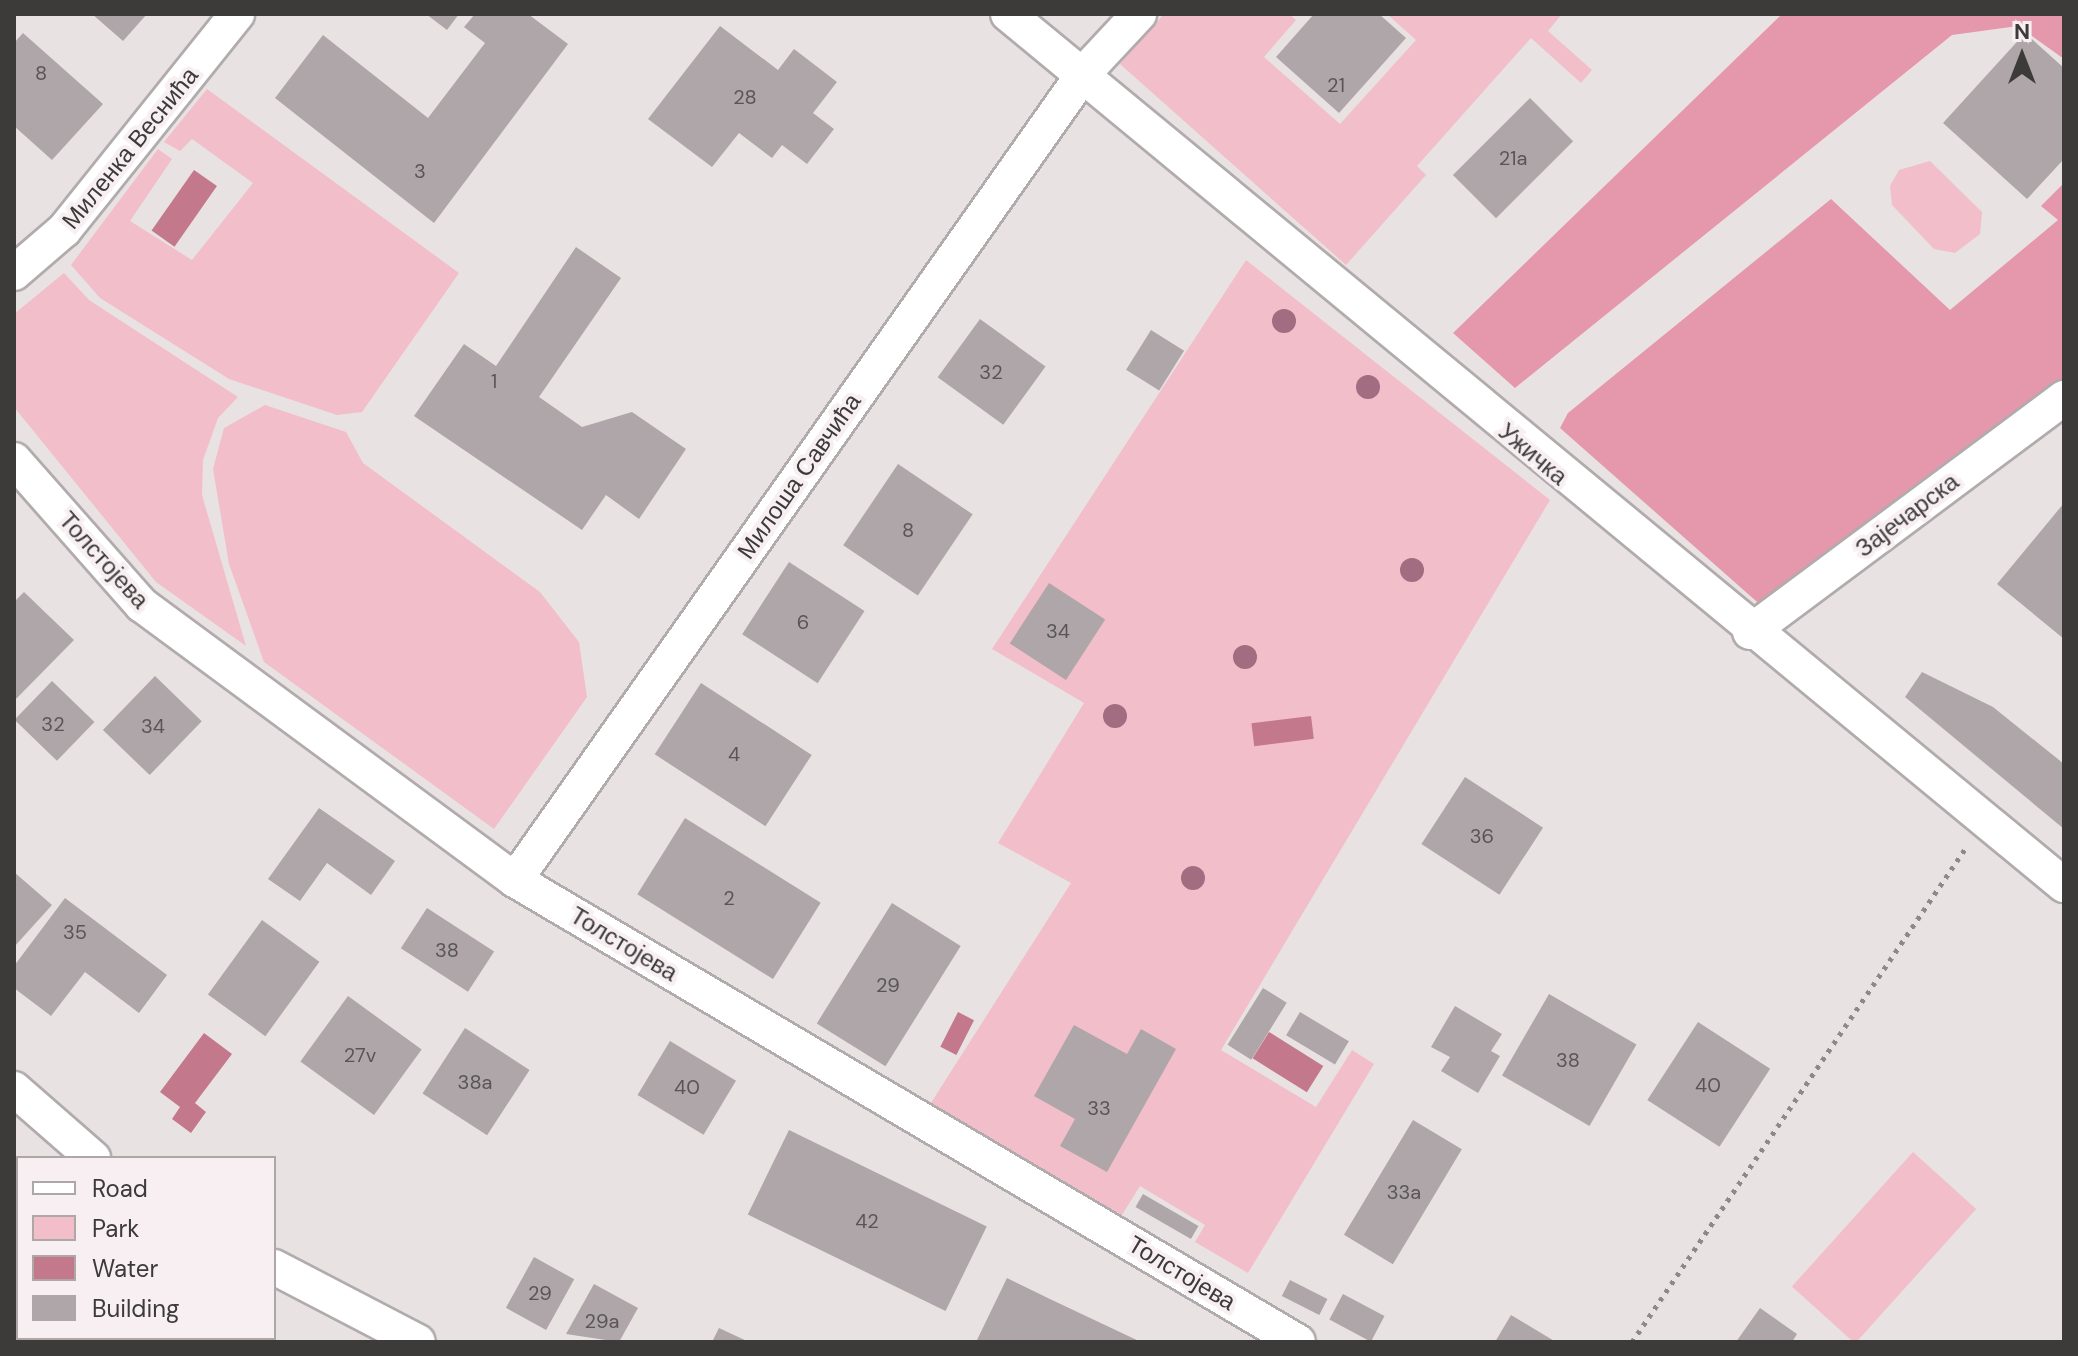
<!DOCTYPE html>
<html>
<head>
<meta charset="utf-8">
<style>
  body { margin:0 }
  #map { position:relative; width:2078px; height:1356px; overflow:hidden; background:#e9e2e3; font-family:"DM Sans",sans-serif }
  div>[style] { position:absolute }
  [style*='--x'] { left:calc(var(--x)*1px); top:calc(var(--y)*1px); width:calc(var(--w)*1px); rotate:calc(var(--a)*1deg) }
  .green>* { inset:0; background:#f2beca; transform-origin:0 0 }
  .forest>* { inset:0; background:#e597ab }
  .water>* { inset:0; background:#c3788b; transform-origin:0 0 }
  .building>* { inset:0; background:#aea6a8; transform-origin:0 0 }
  .path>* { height:5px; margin-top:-2.5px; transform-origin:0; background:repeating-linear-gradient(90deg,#8d8889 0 4px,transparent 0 10px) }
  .roads { filter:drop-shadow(2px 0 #b2abad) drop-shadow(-2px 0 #b2abad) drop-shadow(0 2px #b2abad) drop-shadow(0 -2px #b2abad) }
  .minor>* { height:34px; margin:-17px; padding:0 17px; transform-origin:17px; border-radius:17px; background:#fff }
  .trees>* { width:24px; height:24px; margin:-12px; border-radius:50%; background:#a26c81 }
  span { translate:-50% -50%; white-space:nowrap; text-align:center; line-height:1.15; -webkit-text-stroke:8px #f7eff1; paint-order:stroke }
  .number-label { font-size:20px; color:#595556 }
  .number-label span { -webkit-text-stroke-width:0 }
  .street-label { font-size:24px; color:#3d3a3a }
  .frame { position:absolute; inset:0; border:16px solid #3d3a3a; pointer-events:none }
  .legend { position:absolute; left:16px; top:1156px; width:260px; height:184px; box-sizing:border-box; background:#f7eff1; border:2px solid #ada7a8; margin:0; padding:10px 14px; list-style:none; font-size:24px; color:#3d3a3a }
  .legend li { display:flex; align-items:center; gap:16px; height:40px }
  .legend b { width:40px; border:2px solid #ada7a8 }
  .north { position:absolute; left:1982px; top:16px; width:80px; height:80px; -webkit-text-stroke:6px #f7eff1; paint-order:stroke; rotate:0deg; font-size:22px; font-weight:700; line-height:32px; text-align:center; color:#3d3a3a }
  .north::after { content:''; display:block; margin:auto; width:28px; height:36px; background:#3d3a3a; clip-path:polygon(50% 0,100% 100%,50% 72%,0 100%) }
</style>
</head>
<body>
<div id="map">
  <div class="green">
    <i style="clip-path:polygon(1164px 14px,1289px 14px,1296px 20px,1264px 57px,1340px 124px,1416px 40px,1387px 14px,1562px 14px,1548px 31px,1592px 70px,1581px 83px,1531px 38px,1417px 166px,1426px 175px,1346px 265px,1120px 64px)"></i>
    <i style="clip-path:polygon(207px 89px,459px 273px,362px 412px,337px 415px,229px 379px,100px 298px,71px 265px,158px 149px,172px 159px,130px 221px,192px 260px,253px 183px,192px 139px,180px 151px,164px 142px)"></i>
    <i style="clip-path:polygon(1930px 161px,1982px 212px,1980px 234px,1955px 253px,1934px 249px,1892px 205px,1890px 186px,1899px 170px)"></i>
    <i style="clip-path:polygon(1246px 260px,1550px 500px,1221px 1050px,1316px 1107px,1352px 1050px,1374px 1064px,1248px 1273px,1195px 1242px,1205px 1225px,1140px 1186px,1122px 1215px,929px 1106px,1071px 883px,998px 843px,1084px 703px,992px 649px)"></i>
    <i style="clip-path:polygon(64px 273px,89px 300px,238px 397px,218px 418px,203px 460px,202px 495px,246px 646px,156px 582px,14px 407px,14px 314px)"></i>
    <i style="clip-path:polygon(265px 405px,346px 432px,363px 463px,540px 592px,579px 642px,587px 697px,494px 829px,264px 662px,229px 564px,213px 469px,224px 428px)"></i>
    <i style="left:1913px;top:1152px;width:85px;height:181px;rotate:42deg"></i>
  </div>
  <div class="forest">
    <i style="clip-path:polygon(1782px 14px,2064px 14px,2064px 59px,2018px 26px,1952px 35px,1515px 388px,1453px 333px)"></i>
    <i style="clip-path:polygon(2064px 183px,2064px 381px,1764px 608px,1560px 428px,1568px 413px,1831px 199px,1950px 310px,2058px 220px,2041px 206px)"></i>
  </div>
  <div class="water">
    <i style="left:194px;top:170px;width:28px;height:74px;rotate:35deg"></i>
    <i style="left:1311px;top:716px;width:23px;height:60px;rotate:83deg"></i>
    <i style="left:958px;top:1012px;width:18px;height:39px;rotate:27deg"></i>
    <i style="left:1269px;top:1032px;width:64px;height:31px;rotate:32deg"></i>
    <i style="clip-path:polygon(204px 1033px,232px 1054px,195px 1103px,206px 1112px,191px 1133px,172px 1119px,180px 1107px,160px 1092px)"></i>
  </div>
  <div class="building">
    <i style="clip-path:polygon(92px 14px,147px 14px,123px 41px)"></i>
    <i style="clip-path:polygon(426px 14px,459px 14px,447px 30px)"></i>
    <i style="clip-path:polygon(475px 14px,528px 14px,568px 44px,434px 223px,275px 98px,323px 35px,428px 118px,485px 43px,464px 27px)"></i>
    <i style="clip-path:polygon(1314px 14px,1379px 14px,1406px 38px,1339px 113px,1276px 57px)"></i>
    <i style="clip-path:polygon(720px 26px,778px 70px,794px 49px,837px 82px,813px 113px,834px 129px,807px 164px,782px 145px,772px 158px,739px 133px,712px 167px,648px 119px)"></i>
    <i style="clip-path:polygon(23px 33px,103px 104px,52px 160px,14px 126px,14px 43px)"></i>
    <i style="clip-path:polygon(2025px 33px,2064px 68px,2064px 159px,2027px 199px,1943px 123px)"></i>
    <i style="left:1530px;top:98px;width:61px;height:109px;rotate:45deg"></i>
    <i style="clip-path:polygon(576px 247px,621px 278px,539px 397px,582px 427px,632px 412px,686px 449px,639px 519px,606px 495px,582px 530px,414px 416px,464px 344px,496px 366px)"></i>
    <i style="left:980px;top:319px;width:81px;height:72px;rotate:36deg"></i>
    <i style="left:1151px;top:330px;width:39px;height:47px;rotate:32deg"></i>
    <i style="left:898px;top:464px;width:90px;height:98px;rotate:34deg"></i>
    <i style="clip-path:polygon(2064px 503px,2064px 639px,1997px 584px)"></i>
    <i style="left:789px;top:562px;width:90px;height:86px;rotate:33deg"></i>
    <i style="left:1049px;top:583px;width:67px;height:72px;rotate:33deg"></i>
    <i style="clip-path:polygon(24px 592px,74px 640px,14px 701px,14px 602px)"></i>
    <i style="clip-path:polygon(1922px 672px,1993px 707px,2064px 764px,2064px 829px,1905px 697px)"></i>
    <i style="left:155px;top:676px;width:65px;height:75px;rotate:44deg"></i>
    <i style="left:52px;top:681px;width:59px;height:54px;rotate:44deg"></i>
    <i style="left:701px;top:683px;width:132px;height:85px;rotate:33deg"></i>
    <i style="left:1465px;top:777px;width:93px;height:80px;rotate:33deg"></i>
    <i style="clip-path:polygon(319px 808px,395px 861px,371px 895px,327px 863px,300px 901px,268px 879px)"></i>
    <i style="left:685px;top:818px;width:160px;height:90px;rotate:32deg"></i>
    <i style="clip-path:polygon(14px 872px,52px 905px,14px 947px)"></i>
    <i style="clip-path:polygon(65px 898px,167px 975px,139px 1013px,85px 972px,51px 1016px,14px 988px,14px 966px)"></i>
    <i style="left:892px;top:903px;width:81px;height:142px;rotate:32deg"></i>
    <i style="left:427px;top:908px;width:80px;height:48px;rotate:33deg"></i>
    <i style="left:262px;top:920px;width:71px;height:92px;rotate:36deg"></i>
    <i style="left:1263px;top:988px;width:28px;height:67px;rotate:32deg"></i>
    <i style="left:1549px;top:994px;width:101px;height:94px;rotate:30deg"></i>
    <i style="left:348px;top:996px;width:91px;height:81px;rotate:36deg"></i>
    <i style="clip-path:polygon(1455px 1006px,1502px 1034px,1491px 1051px,1500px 1056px,1478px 1093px,1441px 1071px,1450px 1057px,1431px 1047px)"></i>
    <i style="left:1300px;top:1012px;width:57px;height:27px;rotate:31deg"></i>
    <i style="left:1698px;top:1022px;width:86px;height:93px;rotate:33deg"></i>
    <i style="clip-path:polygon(1074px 1025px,1127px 1054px,1141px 1029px,1176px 1049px,1107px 1172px,1060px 1146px,1075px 1119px,1034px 1096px)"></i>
    <i style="left:465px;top:1028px;width:77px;height:78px;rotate:33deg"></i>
    <i style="left:670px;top:1041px;width:77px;height:63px;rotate:31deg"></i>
    <i style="left:1413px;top:1120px;width:57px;height:134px;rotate:31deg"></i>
    <i style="left:789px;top:1130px;width:220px;height:94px;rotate:26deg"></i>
    <i style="left:1143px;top:1194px;width:64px;height:15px;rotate:30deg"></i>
    <i style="left:534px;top:1257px;width:46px;height:58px;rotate:29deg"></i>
    <i style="clip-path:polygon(1007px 1278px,1052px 1300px,1141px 1342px,976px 1342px)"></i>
    <i style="left:1290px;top:1280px;width:42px;height:18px;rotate:27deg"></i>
    <i style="clip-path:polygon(594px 1284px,638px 1308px,619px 1342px,566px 1334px)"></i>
    <i style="left:1343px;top:1294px;width:47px;height:29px;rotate:28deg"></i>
    <i style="clip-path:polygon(1760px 1308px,1797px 1334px,1792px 1342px,1736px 1342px)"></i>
    <i style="clip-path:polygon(1511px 1315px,1556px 1342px,1495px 1342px)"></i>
    <i style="clip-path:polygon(719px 1328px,749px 1342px,712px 1342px)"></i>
  </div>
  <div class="path">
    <i style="--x:1632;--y:1342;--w:595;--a:-55.96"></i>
  </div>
  <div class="roads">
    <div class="minor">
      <i style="--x:1008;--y:14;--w:1369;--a:39.52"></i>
      <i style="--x:14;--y:273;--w:66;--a:-40.7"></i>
      <i style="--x:64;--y:230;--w:277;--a:-51.3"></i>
      <i style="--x:14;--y:460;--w:193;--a:48.6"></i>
      <i style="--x:142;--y:605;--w:463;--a:36.4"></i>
      <i style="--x:515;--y:880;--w:909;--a:30.54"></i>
      <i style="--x:1750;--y:632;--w:392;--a:-36.7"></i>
      <i style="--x:515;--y:880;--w:987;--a:-54.81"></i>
      <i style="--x:1084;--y:73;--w:81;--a:-47"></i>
      <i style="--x:14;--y:1089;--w:105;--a:41.1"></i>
      <i style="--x:14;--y:1262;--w:6;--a:-51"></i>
      <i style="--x:274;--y:1267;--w:162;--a:27.5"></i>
    </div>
  </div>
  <div class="trees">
    <i style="left:1284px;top:321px"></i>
    <i style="left:1368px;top:387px"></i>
    <i style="left:1412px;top:570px"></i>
    <i style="left:1245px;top:657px"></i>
    <i style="left:1115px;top:716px"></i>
    <i style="left:1193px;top:878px"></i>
  </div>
  <div class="number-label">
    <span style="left:41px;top:73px">8</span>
    <span style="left:1336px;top:85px">21</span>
    <span style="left:745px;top:97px">28</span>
    <span style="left:1513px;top:158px">21a</span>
    <span style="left:420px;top:171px">3</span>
    <span style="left:991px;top:372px">32</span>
    <span style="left:494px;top:381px">1</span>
    <span style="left:908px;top:530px">8</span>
    <span style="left:803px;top:622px">6</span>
    <span style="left:1058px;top:631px">34</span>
    <span style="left:53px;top:724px">32</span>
    <span style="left:153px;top:726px">34</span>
    <span style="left:734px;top:754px">4</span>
    <span style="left:1482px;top:836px">36</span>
    <span style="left:729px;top:898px">2</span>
    <span style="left:75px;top:932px">35</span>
    <span style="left:447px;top:950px">38</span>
    <span style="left:888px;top:985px">29</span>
    <span style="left:360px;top:1055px">27v</span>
    <span style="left:1568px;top:1060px">38</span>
    <span style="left:475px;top:1082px">38a</span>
    <span style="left:1708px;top:1085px">40</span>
    <span style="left:687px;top:1087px">40</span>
    <span style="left:1099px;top:1108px">33</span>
    <span style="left:1404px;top:1192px">33a</span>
    <span style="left:867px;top:1221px">42</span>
    <span style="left:540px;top:1293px">29</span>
    <span style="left:602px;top:1321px">29a</span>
  </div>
  <div class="street-label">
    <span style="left:130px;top:148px;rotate:-51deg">Миленка Веснића</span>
    <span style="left:1533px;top:454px;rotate:40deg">Ужичка</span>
    <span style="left:799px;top:476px;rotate:-55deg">Милоша Савчића</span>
    <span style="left:1907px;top:515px;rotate:-37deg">Зајечарска</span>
    <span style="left:104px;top:560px;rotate:48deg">Толстојева</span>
    <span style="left:624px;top:944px;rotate:31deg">Толстојева</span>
    <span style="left:1182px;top:1273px;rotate:31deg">Толстојева</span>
  </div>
  <div class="frame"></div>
  <ul class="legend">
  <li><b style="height:10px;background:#fff"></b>Road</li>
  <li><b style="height:22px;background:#f2beca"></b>Park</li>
  <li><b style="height:22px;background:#c3788b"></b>Water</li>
  <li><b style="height:22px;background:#aea6a8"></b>Building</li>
  </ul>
  <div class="north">N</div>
</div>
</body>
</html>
